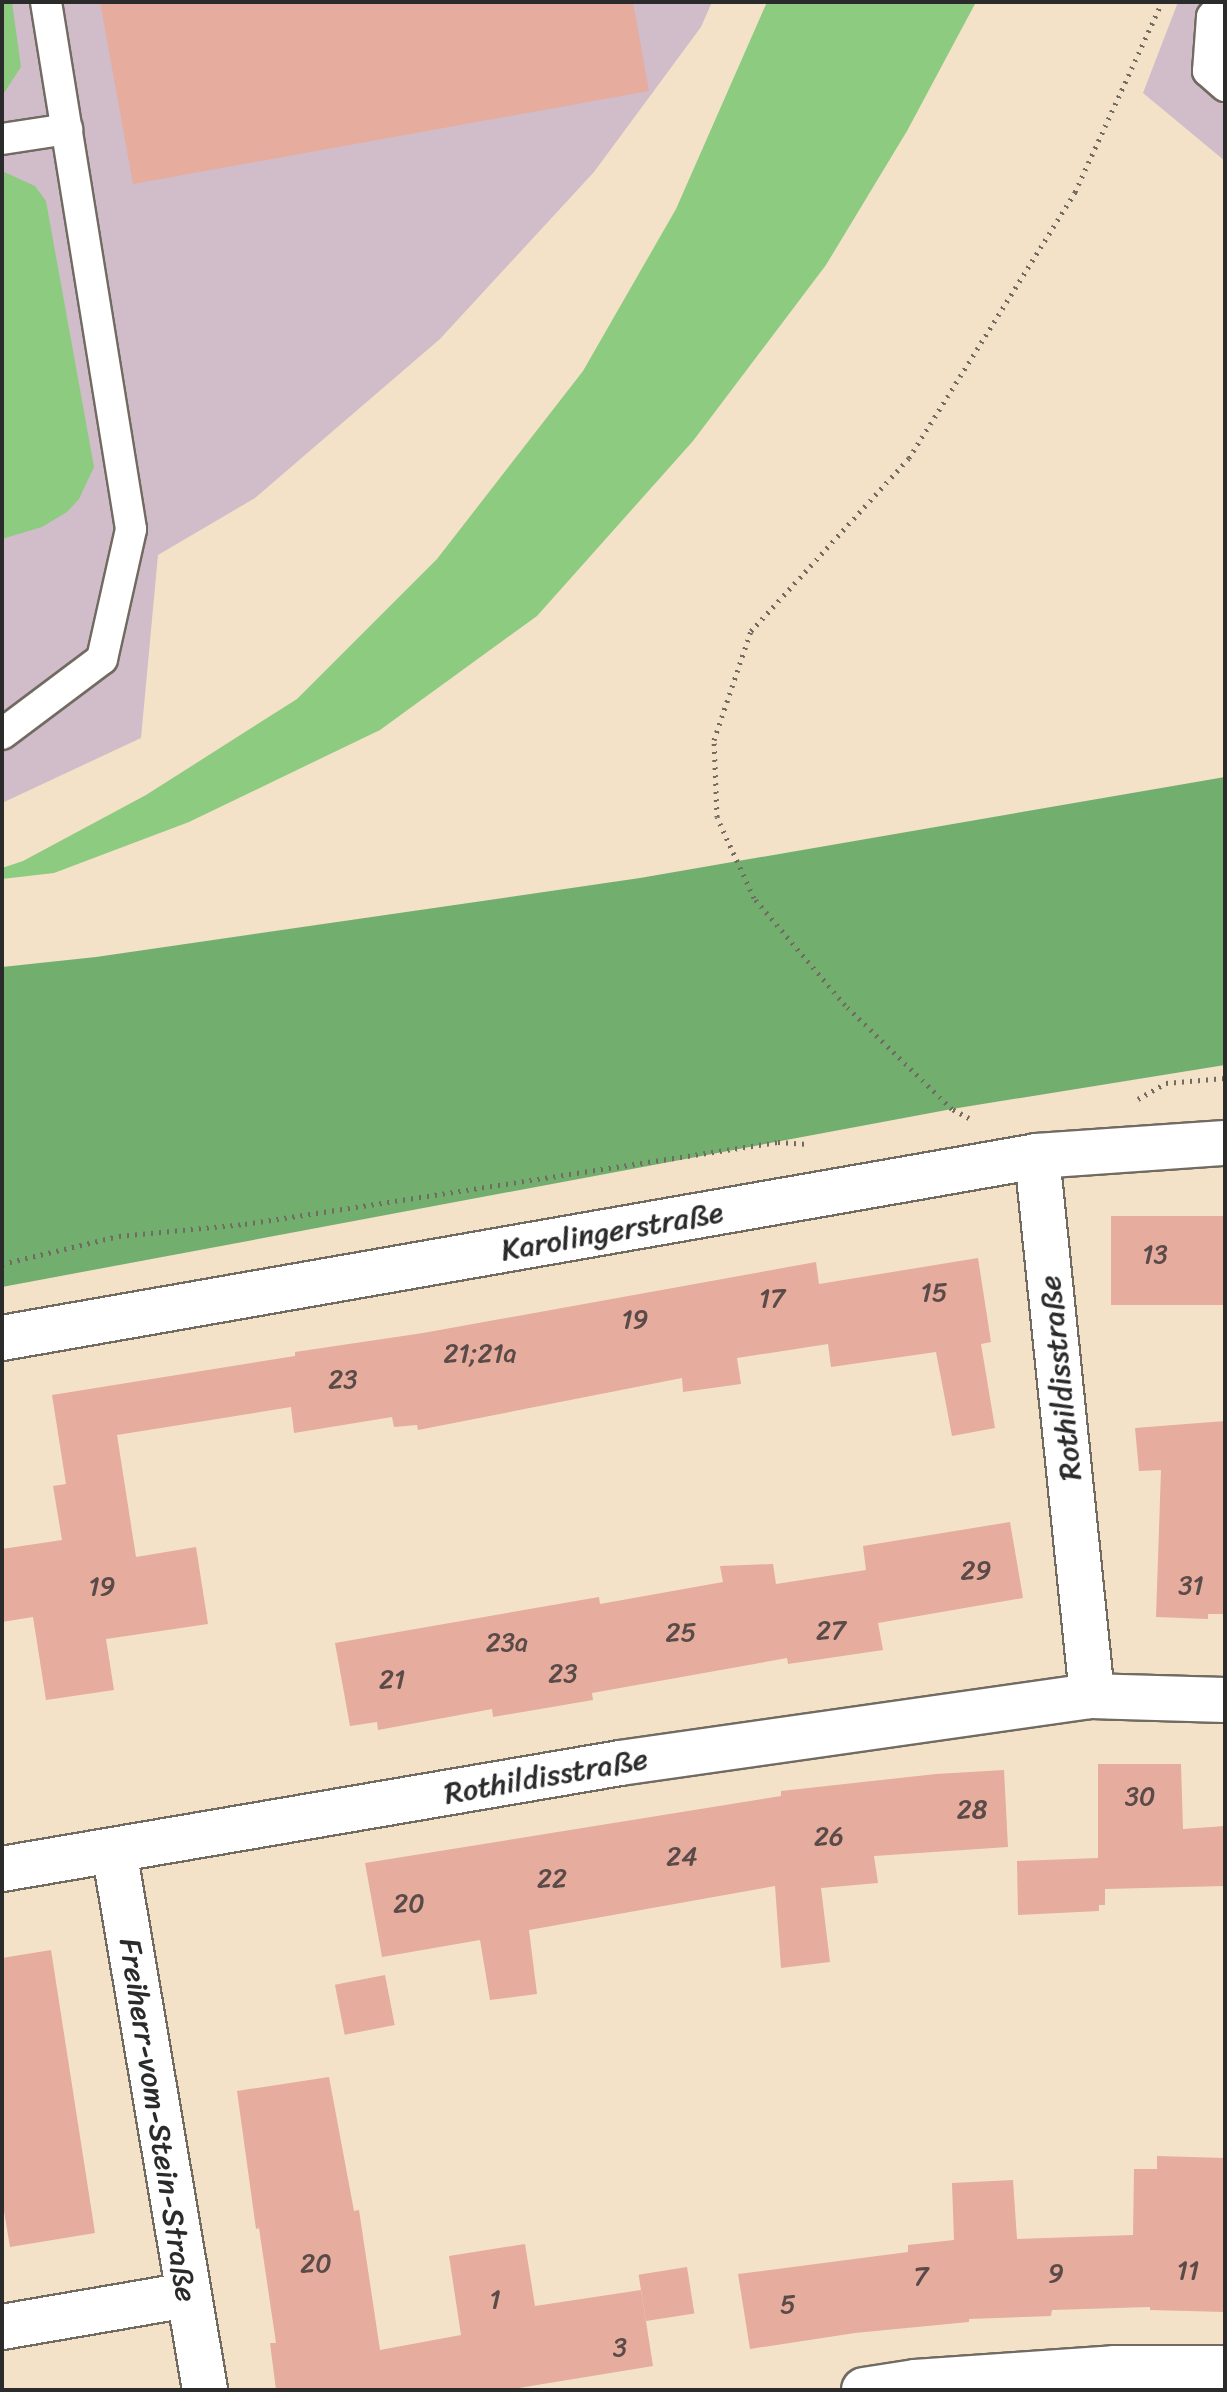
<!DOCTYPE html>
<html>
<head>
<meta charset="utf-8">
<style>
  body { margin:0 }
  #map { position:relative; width:1227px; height:2392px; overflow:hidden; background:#f3e2c7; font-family:Sriracha,sans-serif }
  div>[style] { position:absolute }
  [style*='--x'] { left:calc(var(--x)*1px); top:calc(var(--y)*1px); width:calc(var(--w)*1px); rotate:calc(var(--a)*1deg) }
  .industrial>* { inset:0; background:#d1bdca }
  .green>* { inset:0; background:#8dcb81 }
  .forest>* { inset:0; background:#72af6f }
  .building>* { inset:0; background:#e6ac9e; transform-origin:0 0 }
  .path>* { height:5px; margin-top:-2.5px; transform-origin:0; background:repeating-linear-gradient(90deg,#716b62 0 2px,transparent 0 8px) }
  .roads { filter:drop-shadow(2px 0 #716b62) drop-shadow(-2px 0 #716b62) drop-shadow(0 2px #716b62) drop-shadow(0 -2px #716b62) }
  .service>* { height:30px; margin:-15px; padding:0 15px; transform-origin:15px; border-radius:15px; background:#fff }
  .minor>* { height:44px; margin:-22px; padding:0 22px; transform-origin:22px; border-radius:22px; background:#fff }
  span { translate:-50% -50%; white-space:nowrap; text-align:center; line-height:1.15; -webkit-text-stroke:6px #fff; paint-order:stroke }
  .number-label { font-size:26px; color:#5a4b48 }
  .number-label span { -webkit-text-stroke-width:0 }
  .street-label { font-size:30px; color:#2b2b2b }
  .frame { position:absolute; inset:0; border:4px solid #2b2b2b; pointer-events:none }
</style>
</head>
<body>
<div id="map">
  <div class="industrial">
    <i style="clip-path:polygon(2px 2px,712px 2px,701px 27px,594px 172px,440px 339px,255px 498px,158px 555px,141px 738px,2px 803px)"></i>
    <i style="clip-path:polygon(1178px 2px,1225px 2px,1225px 161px,1143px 93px)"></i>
  </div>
  <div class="green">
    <i style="clip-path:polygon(2px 2px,12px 2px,21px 67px,2px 96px)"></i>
    <i style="clip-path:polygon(767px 2px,976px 2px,907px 131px,826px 265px,693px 441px,537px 616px,380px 730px,189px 822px,54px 873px,2px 879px,2px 868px,23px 861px,146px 795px,297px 699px,437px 559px,583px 371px,676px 209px)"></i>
    <i style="clip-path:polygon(2px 171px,35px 186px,46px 201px,94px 467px,79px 499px,67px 512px,42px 527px,2px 539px)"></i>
  </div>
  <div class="forest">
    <i style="clip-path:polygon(1225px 777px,1225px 1065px,952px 1109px,2px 1287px,2px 967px,96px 957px,640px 878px)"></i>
  </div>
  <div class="building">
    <i style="clip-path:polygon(100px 2px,633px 2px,649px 91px,133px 184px)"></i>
    <i style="left:1225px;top:1216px;width:89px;height:114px;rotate:90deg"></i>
    <i style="clip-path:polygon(978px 1258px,991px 1342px,981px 1344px,995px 1428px,952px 1436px,936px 1352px,831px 1367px,828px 1344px,737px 1358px,741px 1384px,683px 1392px,682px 1378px,418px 1430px,417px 1425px,394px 1427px,392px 1417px,294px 1433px,291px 1407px,117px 1435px,136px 1557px,196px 1547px,208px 1624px,106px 1639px,114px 1690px,46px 1700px,33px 1617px,2px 1622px,2px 1549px,62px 1540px,53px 1486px,66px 1484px,52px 1395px,295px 1356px,295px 1352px,423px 1333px,816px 1262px,819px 1284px)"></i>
    <i style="clip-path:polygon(1225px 1421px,1225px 1614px,1208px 1614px,1208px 1619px,1156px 1617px,1161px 1470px,1139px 1471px,1135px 1428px)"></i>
    <i style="clip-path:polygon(1010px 1522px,1023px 1598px,878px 1623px,883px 1650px,788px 1664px,787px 1658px,592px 1693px,593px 1700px,493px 1717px,492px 1709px,378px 1730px,377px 1722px,350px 1726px,335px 1643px,599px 1597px,600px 1604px,723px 1582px,720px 1566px,773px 1564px,776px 1584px,866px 1570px,863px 1546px)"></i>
    <i style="clip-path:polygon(1098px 1764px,1181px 1764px,1183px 1829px,1225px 1826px,1225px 1886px,1105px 1889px,1105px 1905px,1099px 1905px,1099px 1911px,1018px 1915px,1017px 1861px,1098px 1858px)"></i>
    <i style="clip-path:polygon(1004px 1770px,1008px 1847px,874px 1856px,878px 1883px,821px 1888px,830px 1962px,781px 1968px,775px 1886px,529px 1930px,537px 1994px,490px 2000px,480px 1940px,382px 1957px,365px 1863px,781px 1796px,781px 1791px,936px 1774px)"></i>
    <i style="clip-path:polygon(51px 1950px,95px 2233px,10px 2247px,2px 2199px,2px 1958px)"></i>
    <i style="left:385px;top:1975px;width:51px;height:51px;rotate:79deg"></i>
    <i style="clip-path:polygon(329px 2077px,354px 2211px,359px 2210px,380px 2350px,461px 2335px,449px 2256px,525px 2244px,535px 2306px,641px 2290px,653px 2366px,506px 2390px,276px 2390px,270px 2343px,276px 2343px,259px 2228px,256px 2229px,237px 2091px)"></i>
    <i style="clip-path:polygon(1157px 2156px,1225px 2158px,1225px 2312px,1150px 2310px,1150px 2307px,1052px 2310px,1051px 2316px,969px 2319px,969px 2322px,855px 2333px,750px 2349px,738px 2274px,908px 2252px,908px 2245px,954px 2240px,952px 2183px,1013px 2180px,1017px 2239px,1133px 2235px,1134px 2169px,1157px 2169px)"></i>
    <i style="left:687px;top:2267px;width:47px;height:49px;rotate:81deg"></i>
  </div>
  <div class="path">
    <i style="--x:1138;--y:1099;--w:32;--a:-30"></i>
    <i style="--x:1166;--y:1083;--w:59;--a:-4.8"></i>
    <i style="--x:969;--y:1118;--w:19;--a:-152"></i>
    <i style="--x:952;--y:1109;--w:149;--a:-135.8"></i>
    <i style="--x:845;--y:1005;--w:140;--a:-130.4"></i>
    <i style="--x:754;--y:898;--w:89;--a:-114.6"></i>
    <i style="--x:717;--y:817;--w:77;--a:-92.2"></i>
    <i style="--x:714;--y:740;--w:115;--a:-71.3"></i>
    <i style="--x:751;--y:631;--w:234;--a:-47.6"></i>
    <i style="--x:909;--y:458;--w:314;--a:-58"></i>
    <i style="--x:1075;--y:192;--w:209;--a:-65.4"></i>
    <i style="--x:2;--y:1264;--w:120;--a:-13.5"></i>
    <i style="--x:119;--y:1236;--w:127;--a:-5.4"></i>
    <i style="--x:245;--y:1224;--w:539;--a:-8.75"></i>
    <i style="--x:778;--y:1142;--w:30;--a:4"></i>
  </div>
  <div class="roads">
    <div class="service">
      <i style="--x:1224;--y:2;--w:19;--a:129"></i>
      <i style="--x:1212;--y:17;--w:54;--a:94.2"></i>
      <i style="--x:1208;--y:71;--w:23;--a:41"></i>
      <i style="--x:2;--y:139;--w:66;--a:-8.7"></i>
      <i style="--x:2;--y:734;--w:125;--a:-36.9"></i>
      <i style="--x:102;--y:659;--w:133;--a:-77.4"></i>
      <i style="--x:131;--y:529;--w:534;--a:-99.16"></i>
    </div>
    <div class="minor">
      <i style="--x:1037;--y:1156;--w:543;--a:84.18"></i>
      <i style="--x:2;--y:1338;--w:1051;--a:-9.97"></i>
      <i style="--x:1037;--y:1156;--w:188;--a:-4"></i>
      <i style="--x:114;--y:1850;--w:548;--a:80.43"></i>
      <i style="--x:2;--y:1869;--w:627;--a:-9.73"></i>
      <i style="--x:620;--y:1763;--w:477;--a:-8.1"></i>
      <i style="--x:1092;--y:1696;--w:133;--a:1.7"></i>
      <i style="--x:2;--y:2327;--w:188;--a:-9.8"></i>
      <i style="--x:864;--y:2390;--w:52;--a:-8.9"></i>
      <i style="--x:915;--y:2382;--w:199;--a:-4"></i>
      <i style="--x:1114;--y:2368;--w:111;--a:0"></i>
    </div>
  </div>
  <div class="number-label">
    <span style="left:1155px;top:1255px">13</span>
    <span style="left:934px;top:1293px">15</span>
    <span style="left:772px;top:1299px">17</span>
    <span style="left:635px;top:1320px">19</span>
    <span style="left:480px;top:1354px">21;21a</span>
    <span style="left:343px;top:1380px">23</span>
    <span style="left:976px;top:1571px">29</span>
    <span style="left:1191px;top:1586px">31</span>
    <span style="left:102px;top:1587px">19</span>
    <span style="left:831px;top:1631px">27</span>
    <span style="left:681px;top:1633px">25</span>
    <span style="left:507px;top:1643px">23a</span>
    <span style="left:563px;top:1674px">23</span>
    <span style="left:392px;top:1680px">21</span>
    <span style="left:1140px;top:1797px">30</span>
    <span style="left:972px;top:1810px">28</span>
    <span style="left:829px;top:1837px">26</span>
    <span style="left:682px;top:1857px">24</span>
    <span style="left:552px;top:1879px">22</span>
    <span style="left:409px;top:1904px">20</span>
    <span style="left:316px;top:2264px">20</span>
    <span style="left:1188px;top:2271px">11</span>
    <span style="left:1056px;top:2274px">9</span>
    <span style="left:921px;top:2277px">7</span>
    <span style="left:495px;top:2300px">1</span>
    <span style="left:788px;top:2305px">5</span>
    <span style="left:620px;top:2348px">3</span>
  </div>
  <div class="street-label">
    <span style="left:612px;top:1231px;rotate:-10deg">Karolingerstraße</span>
    <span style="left:1060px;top:1378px;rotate:-96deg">Rothildisstraße</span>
    <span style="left:546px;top:1776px;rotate:-10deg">Rothildisstraße</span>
    <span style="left:158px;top:2120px;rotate:81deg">Freiherr-vom-Stein-Straße</span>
  </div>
  <div class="frame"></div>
</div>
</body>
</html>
